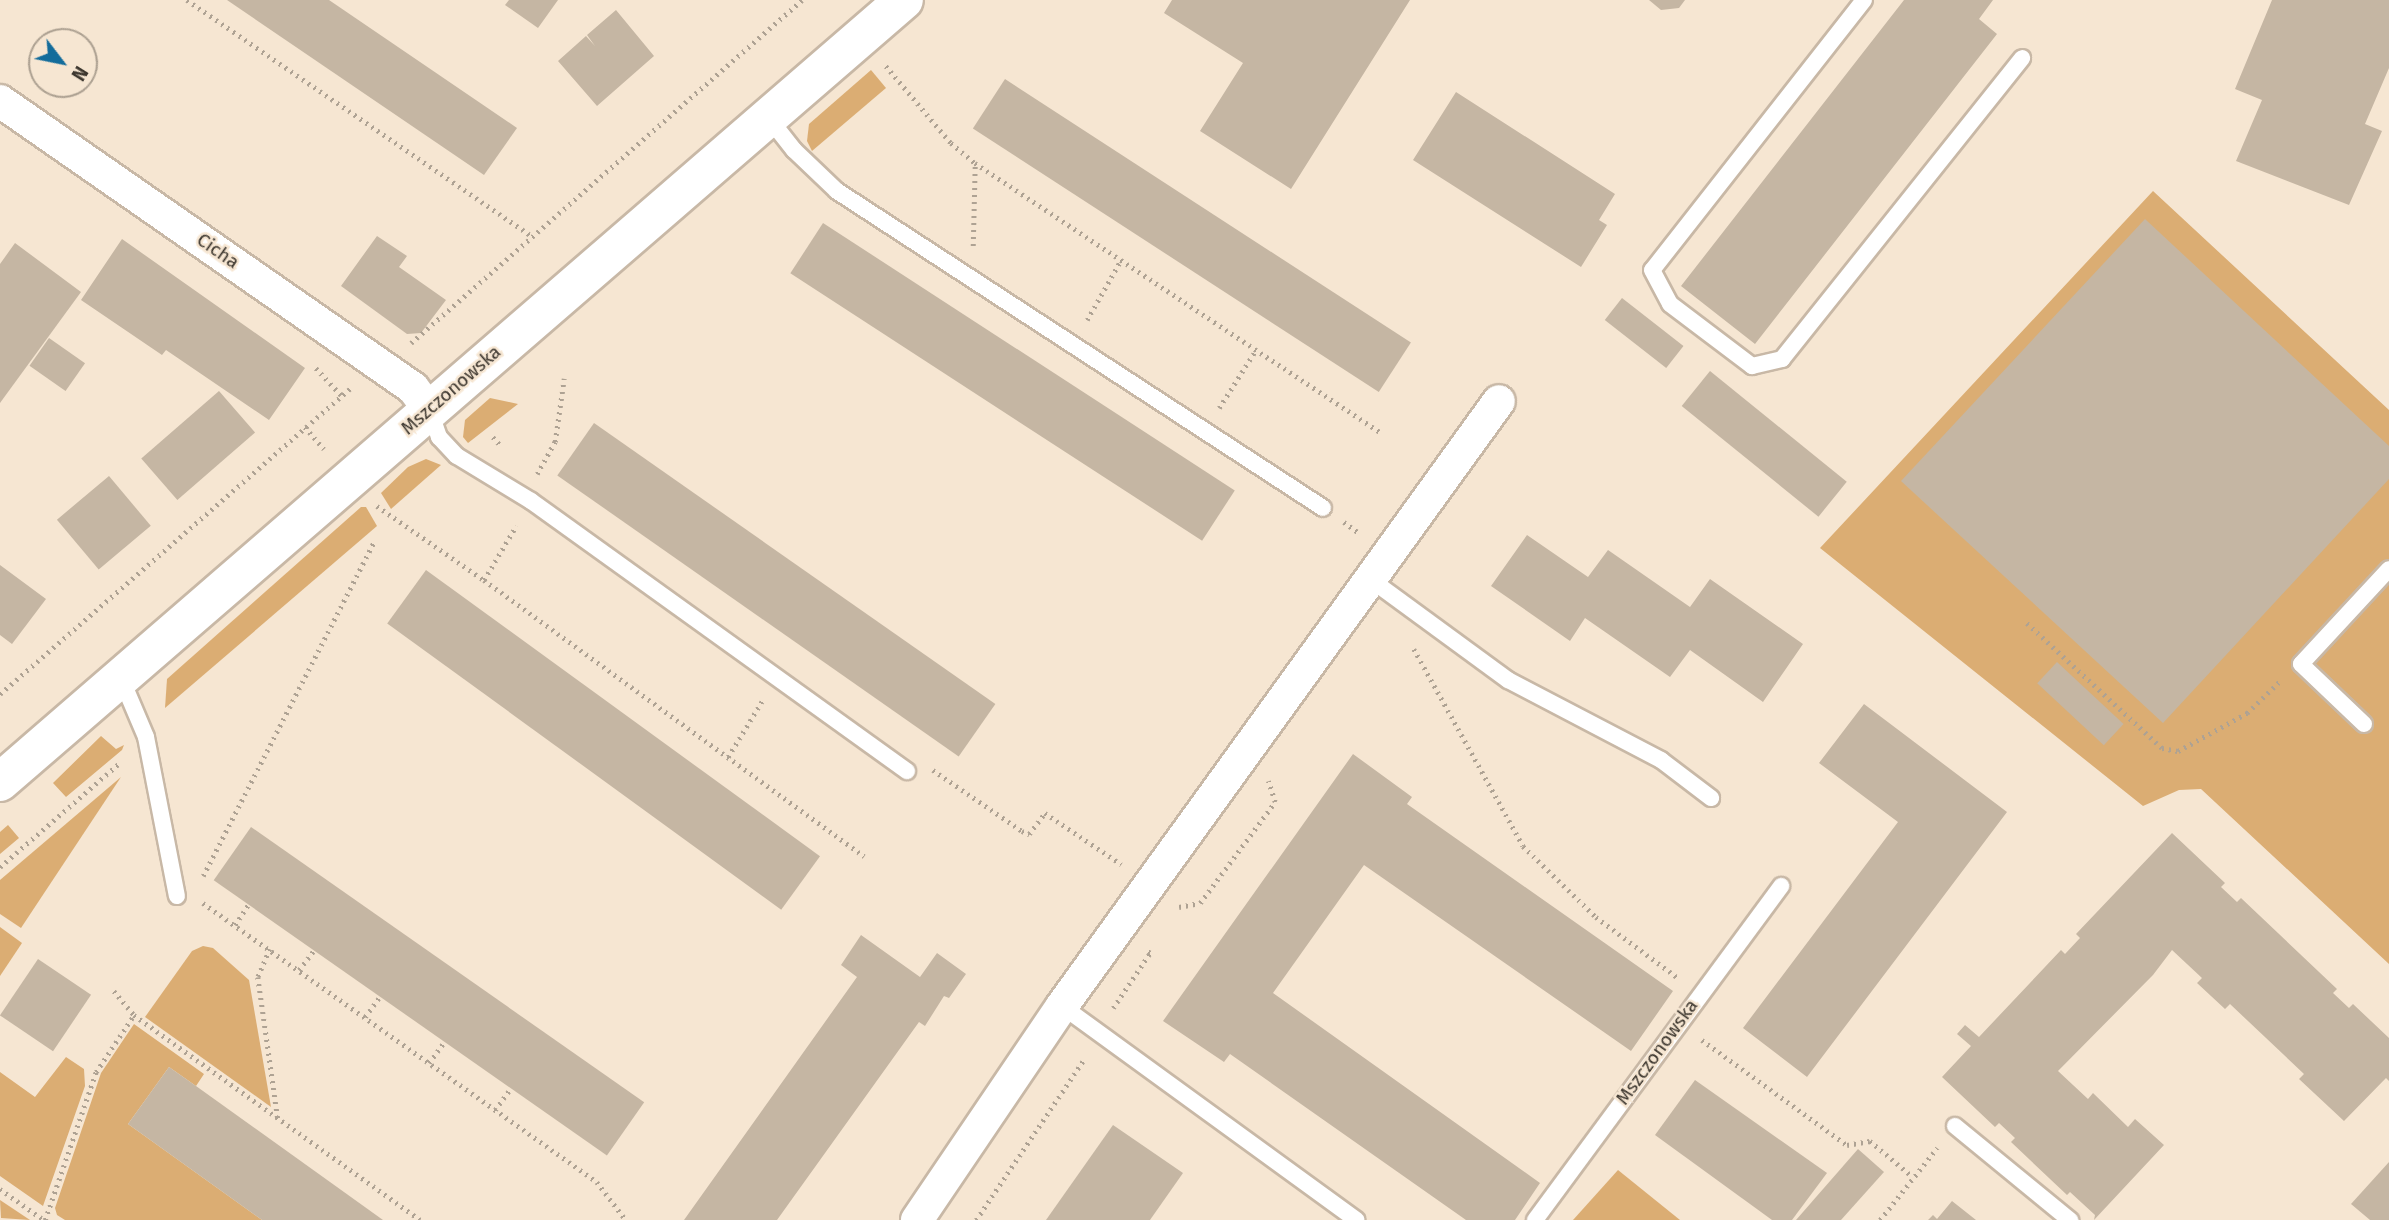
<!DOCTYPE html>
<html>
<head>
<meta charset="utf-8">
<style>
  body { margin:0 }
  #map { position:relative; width:2389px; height:1220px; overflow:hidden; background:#f6e6d2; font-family:"Fira Sans",sans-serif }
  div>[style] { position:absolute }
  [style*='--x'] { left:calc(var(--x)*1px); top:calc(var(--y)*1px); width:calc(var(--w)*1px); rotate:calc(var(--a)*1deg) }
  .green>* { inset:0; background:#dbad73 }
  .building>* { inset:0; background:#c5b6a3; transform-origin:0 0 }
  .path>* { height:4.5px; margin-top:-2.25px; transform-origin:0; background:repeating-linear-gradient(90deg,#aea293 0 2px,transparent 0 7px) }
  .roads { filter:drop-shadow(2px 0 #c8b8a6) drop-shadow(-2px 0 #c8b8a6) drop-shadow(0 2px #c8b8a6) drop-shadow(0 -2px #c8b8a6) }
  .service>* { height:16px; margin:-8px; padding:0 8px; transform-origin:8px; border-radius:8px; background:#fff }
  .minor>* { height:32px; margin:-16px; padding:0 16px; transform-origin:16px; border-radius:16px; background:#fff }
  .tertiary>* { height:38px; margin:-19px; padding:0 19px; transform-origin:19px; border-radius:19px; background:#fff }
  span { translate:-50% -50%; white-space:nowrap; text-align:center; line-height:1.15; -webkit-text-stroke:5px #f6e6d2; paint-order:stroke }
  .street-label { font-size:19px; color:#3d372f }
  .north { position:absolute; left:28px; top:28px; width:70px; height:70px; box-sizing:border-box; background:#f6e6d2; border:2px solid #aca091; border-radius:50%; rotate:122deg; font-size:19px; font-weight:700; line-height:28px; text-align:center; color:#3d372f }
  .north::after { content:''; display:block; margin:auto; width:24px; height:32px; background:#136c9b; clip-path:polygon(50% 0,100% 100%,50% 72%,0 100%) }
</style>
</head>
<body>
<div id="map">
  <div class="green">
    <i style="clip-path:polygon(871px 70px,886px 88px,812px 151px,807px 141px,809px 124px)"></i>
    <i style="clip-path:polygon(2153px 191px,2389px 410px,2389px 964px,2201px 789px,2179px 790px,2143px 806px,1820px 548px)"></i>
    <i style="clip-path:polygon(490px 398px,518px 404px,468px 443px,463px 437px,465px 420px)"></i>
    <i style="clip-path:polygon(426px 459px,441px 465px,391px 509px,381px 493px,408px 467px)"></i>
    <i style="clip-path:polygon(361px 507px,366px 507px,377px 526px,165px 708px,167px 679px)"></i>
    <i style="clip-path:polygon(101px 736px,116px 749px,124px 745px,122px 750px,66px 797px,53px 783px)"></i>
    <i style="clip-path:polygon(121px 777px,21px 928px,0 914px,0 880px)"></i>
    <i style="clip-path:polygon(8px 825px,19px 838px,0 854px,0 832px)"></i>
    <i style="clip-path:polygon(0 927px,22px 943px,0 976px)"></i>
    <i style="clip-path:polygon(203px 946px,213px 948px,249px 980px,271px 1107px,145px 1017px,192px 951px)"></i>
    <i style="clip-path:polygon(134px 1024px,204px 1074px,196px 1086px,169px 1067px,128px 1124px,262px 1220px,65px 1220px,57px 1215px,55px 1208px,101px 1073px)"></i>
    <i style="clip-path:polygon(66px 1057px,84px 1069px,85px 1086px,43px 1206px,0 1176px,0 1072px,35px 1097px)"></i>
    <i style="clip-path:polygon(1618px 1170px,1680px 1220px,1573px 1220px)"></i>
    <i style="clip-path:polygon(0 1200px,30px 1220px,1px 1218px)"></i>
  </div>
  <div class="building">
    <i style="clip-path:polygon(227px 0,329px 0,517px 128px,484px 175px)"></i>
    <i style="clip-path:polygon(509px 0,558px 0,538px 28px,505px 5px)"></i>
    <i style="clip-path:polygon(1172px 0,1410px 0,1291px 189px,1200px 131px,1243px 63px,1164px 13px)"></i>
    <i style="clip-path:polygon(1649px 0,1685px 0,1679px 8px,1661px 10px)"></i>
    <i style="clip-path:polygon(1904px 0,1993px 0,1979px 19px,1997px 34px,1755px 344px,1681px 286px)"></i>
    <i style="clip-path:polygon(2272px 0,2389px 0,2389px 68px,2365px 124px,2382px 131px,2349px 205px,2236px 161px,2262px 100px,2235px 89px)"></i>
    <i style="clip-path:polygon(616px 10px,654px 56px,597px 106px,558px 61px,586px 36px,595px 46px,587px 35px)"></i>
    <i style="left:1005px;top:79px;width:484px;height:59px;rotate:33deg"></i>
    <i style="clip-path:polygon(1456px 92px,1615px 194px,1599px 220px,1607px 225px,1581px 267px,1413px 160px)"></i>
    <i style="clip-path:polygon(2145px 219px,2389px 446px,2389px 479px,2163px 723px,1901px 481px)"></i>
    <i style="left:823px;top:223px;width:491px;height:60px;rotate:33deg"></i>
    <i style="clip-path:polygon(377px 236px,407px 256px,399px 267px,446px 300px,421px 333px,407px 334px,341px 286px)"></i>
    <i style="clip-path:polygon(122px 239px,305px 368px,269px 420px,166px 350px,162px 355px,81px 300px)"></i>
    <i style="clip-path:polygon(15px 243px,81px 292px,0 403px,0 264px)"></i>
    <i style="left:1622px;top:298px;width:78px;height:28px;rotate:38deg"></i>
    <i style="left:49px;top:338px;width:44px;height:34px;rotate:35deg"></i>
    <i style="left:1710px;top:371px;width:176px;height:45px;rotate:39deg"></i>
    <i style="left:219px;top:391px;width:55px;height:103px;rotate:49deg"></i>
    <i style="left:594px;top:423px;width:490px;height:64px;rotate:35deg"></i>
    <i style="left:109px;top:476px;width:65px;height:68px;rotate:50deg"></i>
    <i style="clip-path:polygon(1527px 535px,1588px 577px,1608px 550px,1690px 607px,1710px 579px,1803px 644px,1763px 702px,1690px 650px,1670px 677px,1585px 618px,1570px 641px,1491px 586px)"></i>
    <i style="clip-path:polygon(0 565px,46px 599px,12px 644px,0 635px)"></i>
    <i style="left:426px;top:570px;width:487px;height:66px;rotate:36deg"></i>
    <i style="left:2057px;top:662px;width:91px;height:29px;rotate:43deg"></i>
    <i style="clip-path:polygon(1864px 704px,2007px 812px,1807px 1077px,1743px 1028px,1898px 822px,1819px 763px)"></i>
    <i style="clip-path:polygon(1353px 754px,1412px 797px,1407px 804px,1673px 991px,1631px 1051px,1364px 865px,1273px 993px,1540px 1183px,1515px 1220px,1466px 1220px,1230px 1054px,1224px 1062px,1163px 1021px)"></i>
    <i style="left:251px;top:827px;width:480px;height:65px;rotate:35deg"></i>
    <i style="clip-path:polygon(2172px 833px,2225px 883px,2221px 887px,2237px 902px,2241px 898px,2337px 989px,2333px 993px,2349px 1008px,2353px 1004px,2389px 1038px,2389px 1081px,2386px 1078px,2344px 1121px,2299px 1079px,2304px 1074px,2230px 1004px,2225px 1009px,2197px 983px,2202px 978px,2172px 950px,2153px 975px,2058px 1071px,2088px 1099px,2093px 1093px,2128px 1127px,2135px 1119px,2164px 1145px,2094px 1220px,2095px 1215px,2070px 1192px,2067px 1195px,2011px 1142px,2015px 1138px,1999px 1123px,1995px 1127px,1942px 1077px,1971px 1046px,1957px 1034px,1965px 1025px,1979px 1037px,2061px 950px,2065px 954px,2080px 938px,2076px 934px)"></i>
    <i style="clip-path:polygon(861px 935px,920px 977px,937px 953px,966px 974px,949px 998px,944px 996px,925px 1026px,919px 1022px,777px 1220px,684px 1220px,857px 977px,841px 965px)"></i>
    <i style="left:38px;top:959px;width:64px;height:68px;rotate:34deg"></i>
    <i style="clip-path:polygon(169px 1067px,196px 1086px,383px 1220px,262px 1220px,128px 1124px)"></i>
    <i style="clip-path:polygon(1695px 1080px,1827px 1173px,1792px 1220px,1772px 1220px,1655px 1135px)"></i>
    <i style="clip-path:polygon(1113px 1125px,1183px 1173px,1150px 1220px,1046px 1220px)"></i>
    <i style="clip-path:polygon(1858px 1149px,1884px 1172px,1841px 1220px,1796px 1220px)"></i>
    <i style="clip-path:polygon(2389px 1162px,2389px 1220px,2370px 1220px,2351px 1204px)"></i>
    <i style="clip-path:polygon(1952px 1201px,1976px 1220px,1928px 1220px,1933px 1215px,1937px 1219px)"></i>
  </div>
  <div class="path">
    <i style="--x:187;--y:0;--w:418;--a:34.4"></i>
    <i style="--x:886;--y:66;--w:101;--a:49.8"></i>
    <i style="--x:951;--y:143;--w:31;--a:40"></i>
    <i style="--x:975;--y:163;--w:486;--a:33.6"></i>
    <i style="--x:973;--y:246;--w:82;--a:-88.6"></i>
    <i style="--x:1087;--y:320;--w:69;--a:-60.5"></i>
    <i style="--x:411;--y:343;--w:520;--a:-41.26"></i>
    <i style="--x:316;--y:368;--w:37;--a:47"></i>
    <i style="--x:1219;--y:408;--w:69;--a:-57.5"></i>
    <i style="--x:305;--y:427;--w:29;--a:49"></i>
    <i style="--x:493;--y:437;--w:13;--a:48"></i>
    <i style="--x:537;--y:474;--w:37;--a:-61"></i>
    <i style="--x:555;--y:442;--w:64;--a:-81.9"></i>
    <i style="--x:377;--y:506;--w:130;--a:34.7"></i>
    <i style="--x:484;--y:580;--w:63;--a:-59.3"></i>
    <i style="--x:1344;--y:522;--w:19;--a:36"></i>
    <i style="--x:484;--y:580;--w:470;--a:36"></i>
    <i style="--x:2027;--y:623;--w:184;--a:42.8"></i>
    <i style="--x:2162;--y:748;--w:16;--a:11"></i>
    <i style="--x:2178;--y:751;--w:79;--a:-28.8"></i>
    <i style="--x:2247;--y:713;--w:47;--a:-44.1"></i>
    <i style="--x:1414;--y:649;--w:225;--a:61"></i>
    <i style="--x:1523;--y:846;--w:102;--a:44.2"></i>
    <i style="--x:1596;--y:917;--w:102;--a:36.6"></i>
    <i style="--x:0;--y:694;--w:467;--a:-41.1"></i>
    <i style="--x:728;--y:757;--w:66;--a:-58.7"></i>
    <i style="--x:933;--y:770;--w:108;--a:34.4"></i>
    <i style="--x:1022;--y:831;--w:8;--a:23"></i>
    <i style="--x:1029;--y:834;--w:26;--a:-53"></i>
    <i style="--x:1045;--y:813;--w:92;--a:33.9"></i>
    <i style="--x:0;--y:867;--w:160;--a:-41"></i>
    <i style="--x:203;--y:876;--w:377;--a:-62.9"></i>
    <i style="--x:203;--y:903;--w:483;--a:35.3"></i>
    <i style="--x:597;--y:1182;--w:48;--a:52.7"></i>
    <i style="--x:1179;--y:907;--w:21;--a:-11"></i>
    <i style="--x:1200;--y:903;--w:126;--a:-53.4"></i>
    <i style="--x:1275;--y:802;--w:22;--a:-108"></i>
    <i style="--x:235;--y:925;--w:24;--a:-57"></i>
    <i style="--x:270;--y:949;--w:30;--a:113"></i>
    <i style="--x:258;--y:977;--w:143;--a:82"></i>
    <i style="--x:299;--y:970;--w:25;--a:-53"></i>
    <i style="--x:114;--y:991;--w:31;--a:50"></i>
    <i style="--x:134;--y:1015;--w:352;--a:35.6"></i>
    <i style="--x:1113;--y:1008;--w:66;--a:-56.1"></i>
    <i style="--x:1150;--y:953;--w:6;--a:-149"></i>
    <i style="--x:365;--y:1017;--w:26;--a:-54"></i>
    <i style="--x:1702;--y:1040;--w:179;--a:35.9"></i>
    <i style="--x:1847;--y:1145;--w:23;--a:-10"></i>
    <i style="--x:1870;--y:1141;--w:56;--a:39.9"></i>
    <i style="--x:429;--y:1063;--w:27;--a:-54"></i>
    <i style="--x:495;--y:1110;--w:27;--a:-54"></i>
    <i style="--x:0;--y:1189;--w:54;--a:35.2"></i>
    <i style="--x:45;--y:1220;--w:157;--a:-71"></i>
    <i style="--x:96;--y:1072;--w:69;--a:-56.3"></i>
    <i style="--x:976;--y:1220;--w:195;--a:-56.1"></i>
    <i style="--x:1880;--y:1220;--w:92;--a:-51.6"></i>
  </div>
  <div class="roads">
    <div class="service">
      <i style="--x:1864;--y:0;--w:343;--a:128.1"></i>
      <i style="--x:1652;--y:270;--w:38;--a:62"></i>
      <i style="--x:1670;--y:304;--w:103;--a:37.1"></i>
      <i style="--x:1752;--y:366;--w:31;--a:-13"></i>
      <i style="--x:1782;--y:359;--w:385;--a:-51.4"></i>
      <i style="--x:768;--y:117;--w:42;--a:51.8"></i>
      <i style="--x:794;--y:150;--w:59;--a:43.6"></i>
      <i style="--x:837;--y:191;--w:580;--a:33.11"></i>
      <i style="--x:430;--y:411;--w:28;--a:71"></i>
      <i style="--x:439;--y:437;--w:26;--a:47"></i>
      <i style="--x:457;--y:456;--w:87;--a:31.3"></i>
      <i style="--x:531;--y:501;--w:463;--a:35.7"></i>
      <i style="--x:1370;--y:579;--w:171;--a:36.2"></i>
      <i style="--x:1508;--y:680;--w:173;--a:27.6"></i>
      <i style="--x:1661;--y:760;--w:63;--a:37.2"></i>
      <i style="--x:121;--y:678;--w:64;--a:67"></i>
      <i style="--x:146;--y:737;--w:162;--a:79"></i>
      <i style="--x:2364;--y:724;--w:87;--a:-136.4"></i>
      <i style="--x:2301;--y:664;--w:129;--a:-47.2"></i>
      <i style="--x:1062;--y:1006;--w:364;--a:36"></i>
      <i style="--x:1955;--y:1126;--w:149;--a:39.3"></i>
      <i style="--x:1535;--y:1220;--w:415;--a:-53.6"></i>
    </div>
    <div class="minor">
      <i style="--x:0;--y:101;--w:503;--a:34.8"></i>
      <i style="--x:413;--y:388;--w:26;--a:53"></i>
      <i style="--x:917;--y:1220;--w:258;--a:-55.9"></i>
      <i style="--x:1062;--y:1006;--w:746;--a:-54.16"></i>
    </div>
    <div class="tertiary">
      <i style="--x:0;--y:782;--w:1195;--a:-40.86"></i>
    </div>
  </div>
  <div class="street-label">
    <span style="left:218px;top:251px;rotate:35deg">Cicha</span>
    <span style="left:451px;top:390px;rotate:-41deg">Mszczonowska</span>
    <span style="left:1657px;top:1052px;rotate:-54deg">Mszczonowska</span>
  </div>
  <div class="north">N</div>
</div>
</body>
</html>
